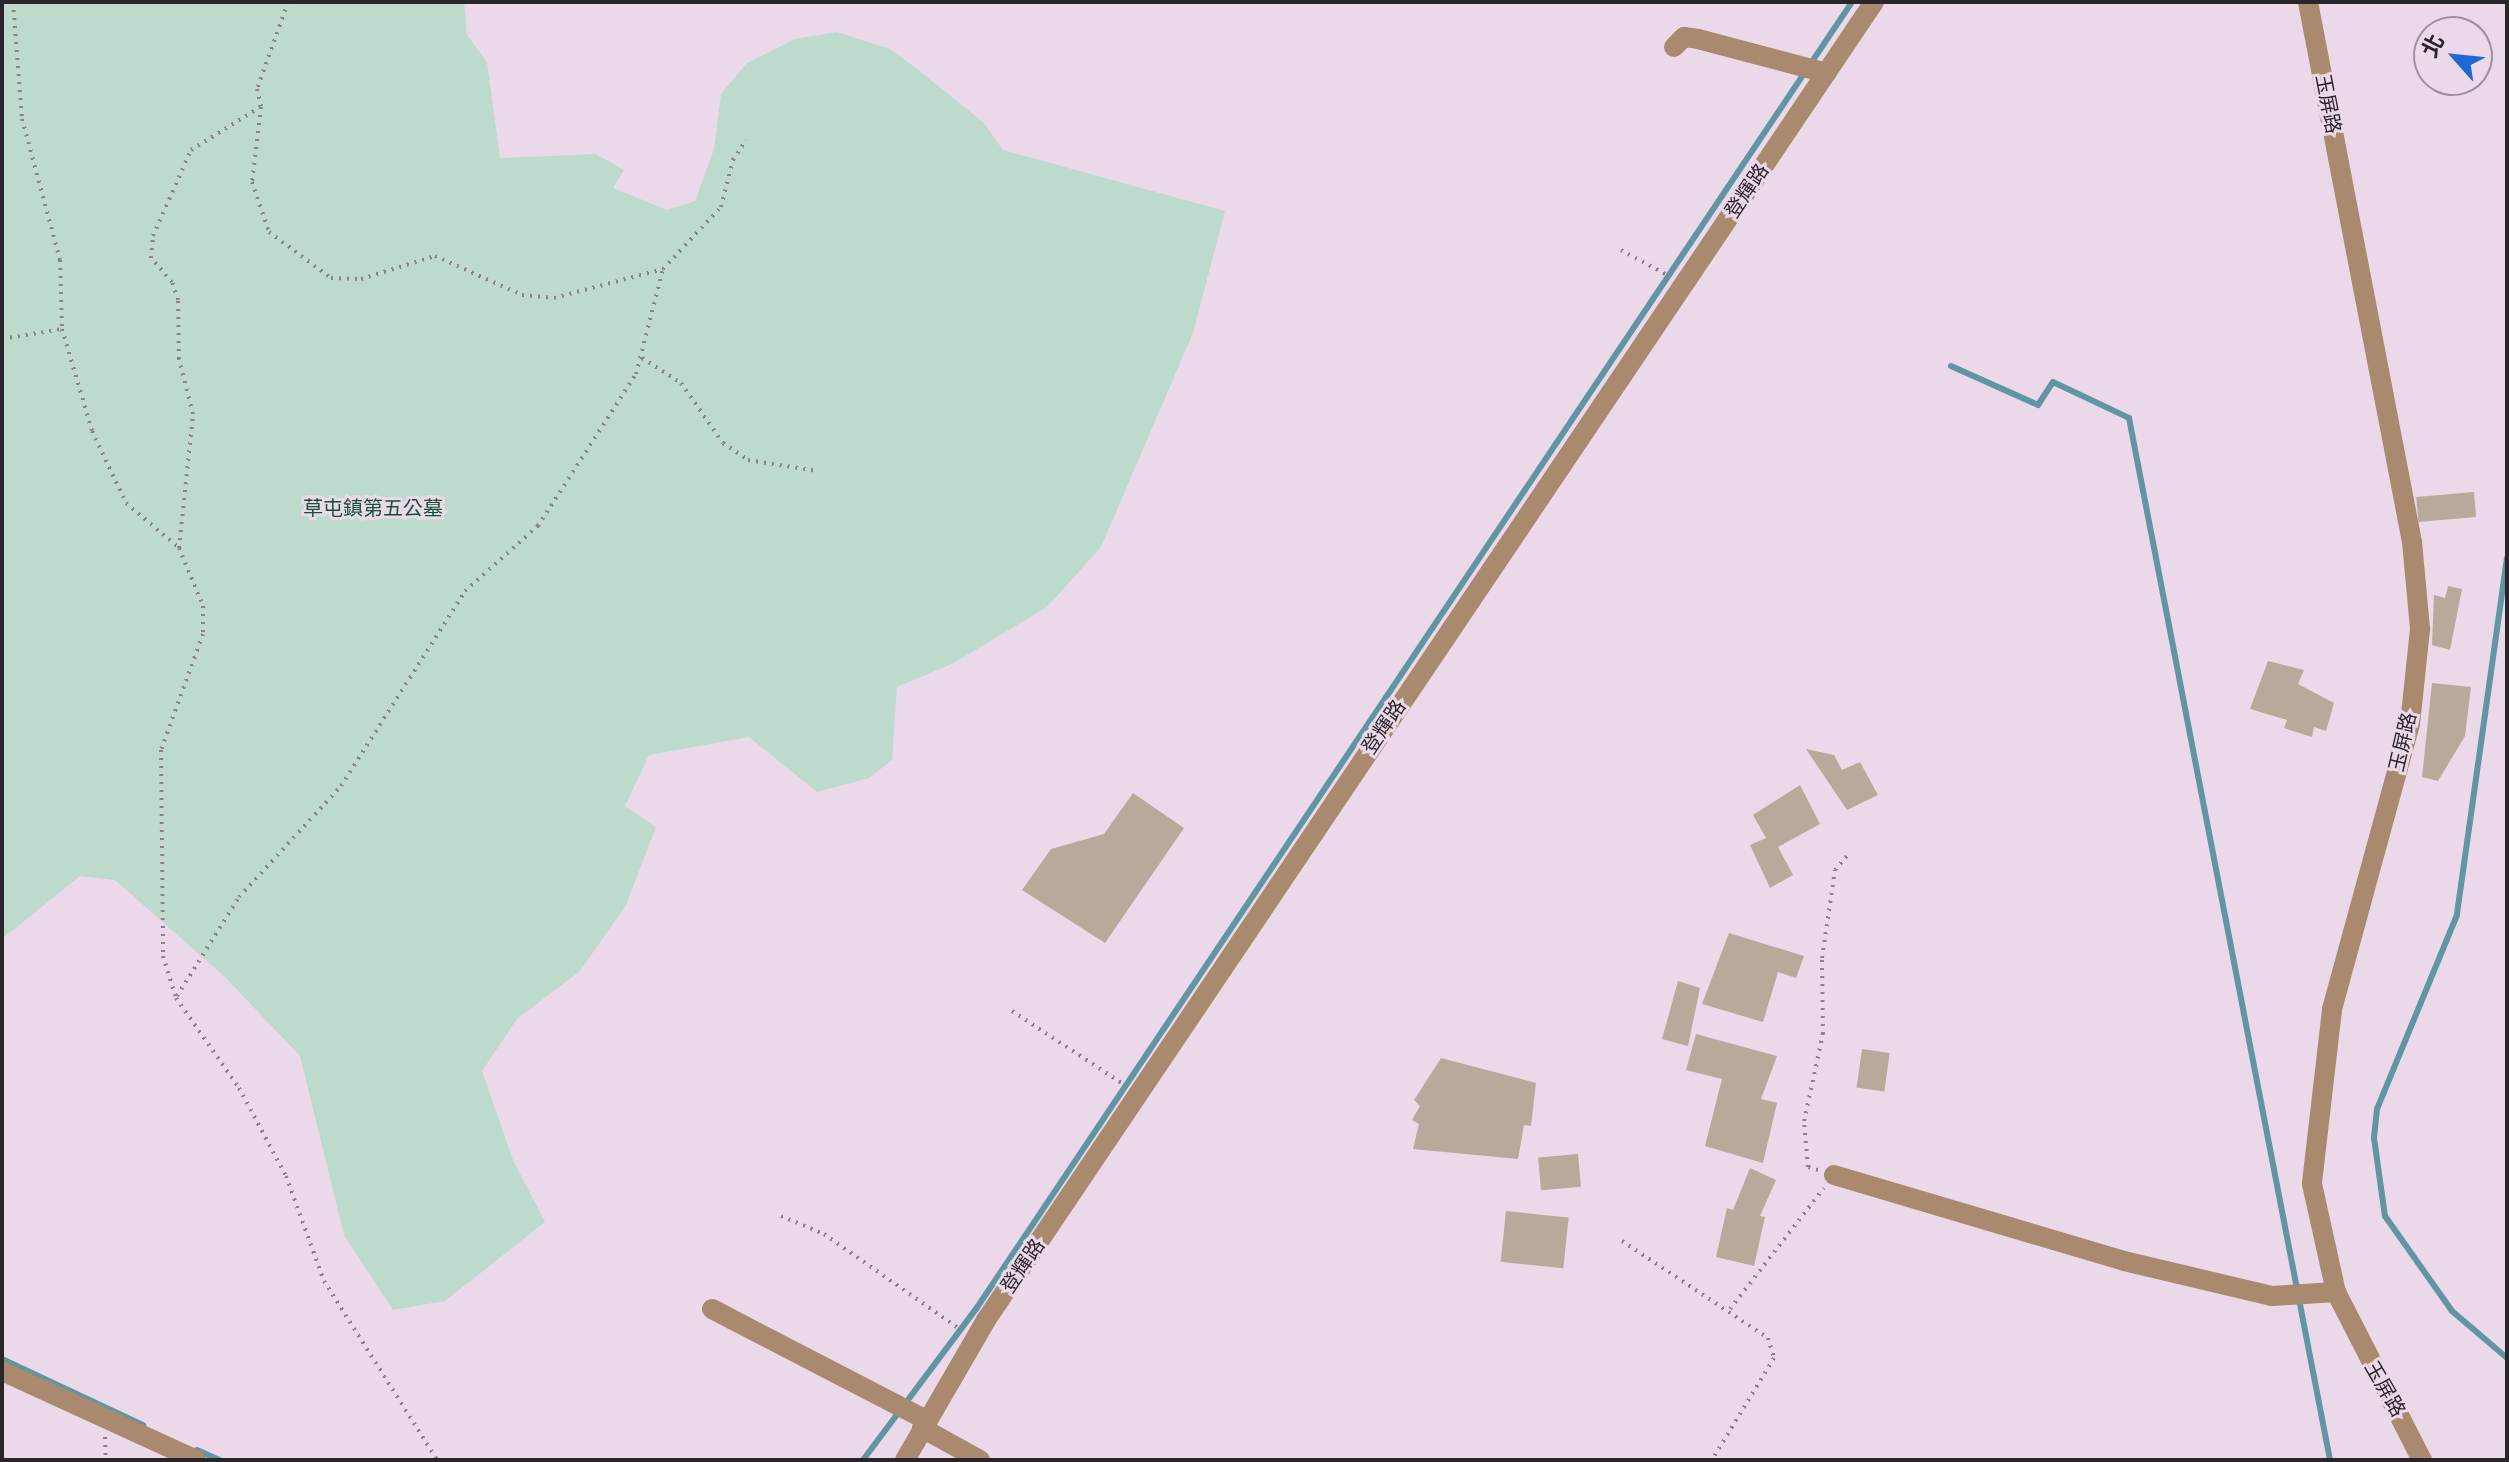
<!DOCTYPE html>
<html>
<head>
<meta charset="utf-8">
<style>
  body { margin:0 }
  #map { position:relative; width:2509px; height:1462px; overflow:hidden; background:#ebd9e9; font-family:Rubik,"Noto Sans TC",sans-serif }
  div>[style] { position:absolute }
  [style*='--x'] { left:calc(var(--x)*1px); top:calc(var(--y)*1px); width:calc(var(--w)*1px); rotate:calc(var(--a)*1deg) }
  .green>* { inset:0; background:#bcdbcc }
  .stream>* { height:6px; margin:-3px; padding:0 3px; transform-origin:3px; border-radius:3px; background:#6095a4 }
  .building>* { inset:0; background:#b9a99a; transform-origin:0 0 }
  .path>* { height:4px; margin-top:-2px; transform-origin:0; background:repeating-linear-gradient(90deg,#8c808b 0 2px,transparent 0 8px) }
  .minor>* { height:20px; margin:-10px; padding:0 10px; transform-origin:10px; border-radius:10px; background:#a98a6e }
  span { translate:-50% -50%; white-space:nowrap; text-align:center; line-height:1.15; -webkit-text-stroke:6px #ebd9e9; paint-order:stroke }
  .street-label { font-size:20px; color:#2b242a }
  .park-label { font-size:20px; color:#14513a }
  .frame { position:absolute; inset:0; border:4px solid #2b242a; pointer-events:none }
  .north { position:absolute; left:2413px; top:16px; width:80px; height:80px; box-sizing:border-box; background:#ebd9e9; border:2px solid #9e919d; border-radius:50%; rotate:297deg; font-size:22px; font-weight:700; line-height:32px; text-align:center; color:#2b242a }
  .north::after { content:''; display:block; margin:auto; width:28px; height:36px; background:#1f69d4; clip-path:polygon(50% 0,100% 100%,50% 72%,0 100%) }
</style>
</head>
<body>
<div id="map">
  <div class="green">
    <i style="clip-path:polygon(2px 2px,464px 2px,467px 35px,487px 62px,500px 158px,596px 154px,624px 170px,613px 188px,667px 210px,695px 201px,714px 149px,721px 94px,747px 63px,795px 39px,837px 32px,890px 49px,916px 68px,984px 123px,1003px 150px,1225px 211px,1193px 333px,1101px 547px,1047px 607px,952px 664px,897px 687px,892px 760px,869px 778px,817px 792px,749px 737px,649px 755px,625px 806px,656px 827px,626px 905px,580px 971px,517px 1019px,482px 1071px,513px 1160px,545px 1222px,445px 1301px,393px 1310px,344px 1235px,300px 1056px,225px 977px,115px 880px,80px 876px,2px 939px)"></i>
  </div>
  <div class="stream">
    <i style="--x:1951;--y:366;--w:95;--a:24.1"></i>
    <i style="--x:2038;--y:405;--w:27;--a:-57"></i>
    <i style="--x:2053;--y:382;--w:84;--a:25.3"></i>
    <i style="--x:2129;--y:418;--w:1061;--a:79.08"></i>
    <i style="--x:2507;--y:558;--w:360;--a:98"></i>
    <i style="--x:2457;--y:915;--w:210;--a:112.4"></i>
    <i style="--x:2377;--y:1109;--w:29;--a:96"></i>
    <i style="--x:2374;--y:1138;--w:79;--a:82"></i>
    <i style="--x:2385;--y:1216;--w:116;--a:54.8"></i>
    <i style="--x:2452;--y:1311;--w:72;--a:40.5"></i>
    <i style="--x:2;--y:1359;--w:156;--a:25.1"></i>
    <i style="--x:197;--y:1450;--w:24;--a:24"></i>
    <i style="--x:863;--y:1460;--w:189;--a:-53.2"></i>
    <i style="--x:976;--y:1309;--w:1573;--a:-56.17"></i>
  </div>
  <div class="building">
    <i style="left:2474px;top:492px;width:25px;height:58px;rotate:85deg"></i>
    <i style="clip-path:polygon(2448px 586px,2462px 589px,2450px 650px,2432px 645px,2434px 595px,2445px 598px)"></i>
    <i style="clip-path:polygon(2268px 661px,2304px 670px,2298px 684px,2334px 703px,2326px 731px,2314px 727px,2312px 737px,2284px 728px,2287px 720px,2250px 709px)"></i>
    <i style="clip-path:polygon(2432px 683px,2471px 687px,2465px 736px,2438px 781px,2422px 777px)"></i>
    <i style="clip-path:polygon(1806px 749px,1834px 755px,1842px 770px,1860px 762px,1878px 795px,1847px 810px)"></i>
    <i style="clip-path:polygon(1800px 785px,1820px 824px,1778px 847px,1793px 875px,1770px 888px,1750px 845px,1766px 838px,1753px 815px)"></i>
    <i style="clip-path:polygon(1133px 793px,1184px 828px,1105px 943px,1022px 890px,1051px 849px,1104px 834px)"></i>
    <i style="clip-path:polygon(1729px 933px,1804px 956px,1796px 978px,1778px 972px,1763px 1022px,1702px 1004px)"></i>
    <i style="clip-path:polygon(1678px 981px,1700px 988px,1688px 1046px,1662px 1039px)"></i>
    <i style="clip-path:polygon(1696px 1034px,1777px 1056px,1761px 1099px,1777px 1103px,1763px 1163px,1705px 1146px,1722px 1079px,1686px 1070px)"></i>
    <i style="left:1862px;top:1049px;width:28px;height:39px;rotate:8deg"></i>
    <i style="clip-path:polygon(1441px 1058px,1536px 1083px,1531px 1126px,1524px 1125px,1518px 1159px,1413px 1149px,1419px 1124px,1412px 1120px,1420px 1106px,1414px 1100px)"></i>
    <i style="left:1578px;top:1154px;width:33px;height:40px;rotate:85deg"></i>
    <i style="clip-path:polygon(1750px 1168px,1776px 1180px,1760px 1216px,1765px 1217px,1754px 1266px,1716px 1257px,1727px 1208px,1733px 1210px)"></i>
    <i style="left:1506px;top:1211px;width:63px;height:51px;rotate:6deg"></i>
  </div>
  <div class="path">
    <i style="--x:13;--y:2;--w:117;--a:85.6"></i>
    <i style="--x:22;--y:119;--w:146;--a:74.9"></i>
    <i style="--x:60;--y:260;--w:69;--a:88.3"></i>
    <i style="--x:62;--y:329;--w:106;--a:73.6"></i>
    <i style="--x:92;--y:431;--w:80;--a:64.7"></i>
    <i style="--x:126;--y:503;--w:70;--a:40.3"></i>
    <i style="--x:179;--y:548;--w:63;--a:67.5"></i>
    <i style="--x:203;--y:606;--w:28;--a:90"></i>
    <i style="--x:203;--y:634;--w:123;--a:109.9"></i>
    <i style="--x:161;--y:750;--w:206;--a:89.4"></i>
    <i style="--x:163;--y:956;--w:44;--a:72.8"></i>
    <i style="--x:176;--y:998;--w:110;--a:55"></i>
    <i style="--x:239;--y:1088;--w:100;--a:61.9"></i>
    <i style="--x:286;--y:1176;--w:112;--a:70.1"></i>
    <i style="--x:324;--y:1281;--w:212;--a:57.7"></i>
    <i style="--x:288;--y:2;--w:92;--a:109.6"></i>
    <i style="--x:257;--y:89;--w:18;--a:77"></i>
    <i style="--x:261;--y:107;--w:76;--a:96.8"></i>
    <i style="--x:252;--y:182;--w:53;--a:71.2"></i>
    <i style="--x:269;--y:232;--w:77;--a:36.6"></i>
    <i style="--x:331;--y:278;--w:30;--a:2"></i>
    <i style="--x:361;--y:279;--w:77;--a:-17.3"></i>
    <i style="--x:435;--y:256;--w:95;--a:24.1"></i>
    <i style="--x:522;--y:295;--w:32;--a:5"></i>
    <i style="--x:554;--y:298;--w:113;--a:-14.9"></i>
    <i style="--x:1621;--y:250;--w:52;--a:28.5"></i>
    <i style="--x:2;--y:339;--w:61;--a:-9.5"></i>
    <i style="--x:642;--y:358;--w:46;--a:32.7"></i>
    <i style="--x:681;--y:383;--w:73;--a:55"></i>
    <i style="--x:723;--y:443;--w:30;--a:34"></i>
    <i style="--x:748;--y:460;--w:70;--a:9.1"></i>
    <i style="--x:179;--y:548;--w:135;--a:-84"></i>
    <i style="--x:193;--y:414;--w:57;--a:-104.3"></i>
    <i style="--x:179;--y:359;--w:59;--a:-91"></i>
    <i style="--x:178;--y:300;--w:19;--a:-108"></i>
    <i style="--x:172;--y:282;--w:32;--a:-131"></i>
    <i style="--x:151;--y:258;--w:22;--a:-85"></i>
    <i style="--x:153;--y:236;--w:94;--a:-66.2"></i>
    <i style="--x:191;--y:150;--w:81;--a:-31.9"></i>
    <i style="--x:177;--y:996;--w:117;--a:-57.9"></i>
    <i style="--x:239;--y:897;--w:151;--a:-47.4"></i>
    <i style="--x:341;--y:786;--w:231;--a:-57.5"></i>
    <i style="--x:465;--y:591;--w:98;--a:-41.7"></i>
    <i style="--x:538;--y:526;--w:181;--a:-57.2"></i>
    <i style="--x:636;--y:374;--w:108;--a:-75.6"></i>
    <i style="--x:663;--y:269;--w:85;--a:-46.9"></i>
    <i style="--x:721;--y:207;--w:49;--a:-75.7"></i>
    <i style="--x:733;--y:160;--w:24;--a:-57"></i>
    <i style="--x:1012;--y:1011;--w:133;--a:33.3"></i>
    <i style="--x:1818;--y:1170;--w:10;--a:-163"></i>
    <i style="--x:1808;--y:1167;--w:46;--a:-95"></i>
    <i style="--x:1804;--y:1121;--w:89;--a:-77.7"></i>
    <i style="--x:1823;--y:1034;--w:76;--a:-90.8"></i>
    <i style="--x:1822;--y:958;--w:89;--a:-81.6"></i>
    <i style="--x:1835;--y:870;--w:23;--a:-50"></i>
    <i style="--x:781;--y:1216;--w:47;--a:22.7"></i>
    <i style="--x:824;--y:1234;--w:167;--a:35"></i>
    <i style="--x:1622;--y:1241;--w:175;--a:33.6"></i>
    <i style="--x:1768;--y:1338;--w:21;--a:73"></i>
    <i style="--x:1774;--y:1358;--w:119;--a:121.3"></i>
    <i style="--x:1730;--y:1309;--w:153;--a:-52.2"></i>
    <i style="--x:105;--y:1437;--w:23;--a:88"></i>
  </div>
  <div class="minor">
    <i style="--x:2308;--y:2;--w:550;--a:79.1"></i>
    <i style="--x:2412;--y:542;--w:87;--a:84.7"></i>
    <i style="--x:2420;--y:629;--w:96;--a:96"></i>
    <i style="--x:2410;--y:724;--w:296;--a:105.3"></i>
    <i style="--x:2332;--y:1010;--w:175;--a:96.6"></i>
    <i style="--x:2312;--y:1184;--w:111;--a:77.5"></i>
    <i style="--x:2336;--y:1292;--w:189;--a:62.9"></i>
    <i style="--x:1674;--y:47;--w:14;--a:-45"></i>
    <i style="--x:1684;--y:37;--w:14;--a:8"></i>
    <i style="--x:1698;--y:39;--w:133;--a:14.8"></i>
    <i style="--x:1834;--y:1175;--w:302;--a:16.5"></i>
    <i style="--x:2124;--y:1261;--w:152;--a:13.3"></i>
    <i style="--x:2272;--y:1296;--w:64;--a:-3.6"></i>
    <i style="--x:712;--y:1309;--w:241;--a:27.4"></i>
    <i style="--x:2;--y:1371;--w:213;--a:24.6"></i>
    <i style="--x:922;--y:1428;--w:66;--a:28.9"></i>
    <i style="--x:905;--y:1460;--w:162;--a:-59.9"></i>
    <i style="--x:986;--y:1320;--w:1589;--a:-56.03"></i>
  </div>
  <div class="street-label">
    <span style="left:2328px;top:104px;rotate:79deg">玉屏路</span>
    <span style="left:1747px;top:191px;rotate:-56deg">登輝路</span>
    <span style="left:1384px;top:727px;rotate:-56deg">登輝路</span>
    <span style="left:2403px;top:742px;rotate:-77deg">玉屏路</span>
    <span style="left:1023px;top:1266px;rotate:-56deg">登輝路</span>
    <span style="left:2385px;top:1389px;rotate:60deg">玉屏路</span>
  </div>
  <div class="park-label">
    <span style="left:373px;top:508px">草屯鎮第五公墓</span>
  </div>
  <div class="frame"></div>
  <div class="north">北</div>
</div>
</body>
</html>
